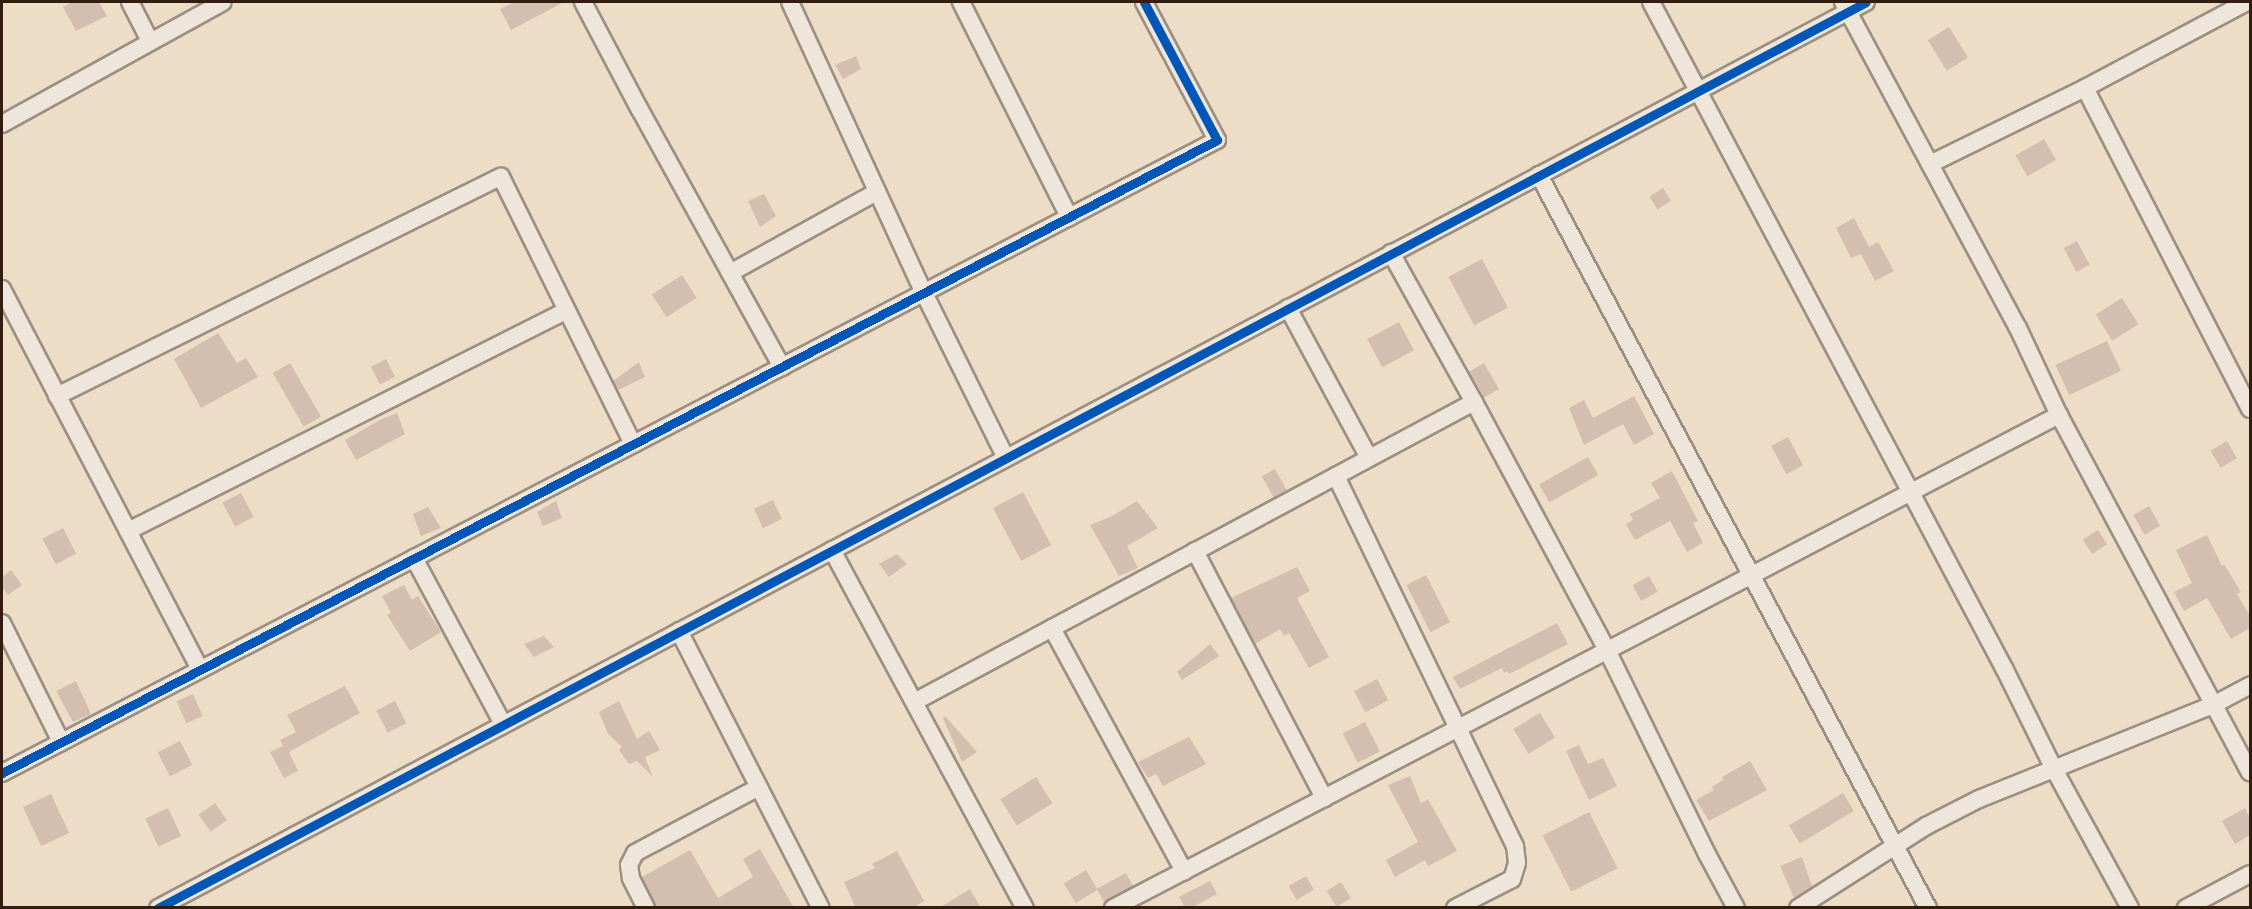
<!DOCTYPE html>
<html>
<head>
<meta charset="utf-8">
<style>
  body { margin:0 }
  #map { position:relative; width:2252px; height:909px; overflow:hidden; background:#eeddc6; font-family:"IM FELL Double Pica",serif }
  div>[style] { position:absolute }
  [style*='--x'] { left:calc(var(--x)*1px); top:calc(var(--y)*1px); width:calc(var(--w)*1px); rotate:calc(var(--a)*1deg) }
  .building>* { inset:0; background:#d4beaf; transform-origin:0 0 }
  .roads { filter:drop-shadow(2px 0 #9b8f81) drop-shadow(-2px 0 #9b8f81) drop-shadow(0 2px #9b8f81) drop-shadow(0 -2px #9b8f81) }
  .street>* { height:16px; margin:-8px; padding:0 8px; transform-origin:8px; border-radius:8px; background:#efe6db }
  .cycleway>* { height:9px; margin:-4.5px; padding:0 4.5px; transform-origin:4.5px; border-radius:4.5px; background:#0057b8 }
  span { translate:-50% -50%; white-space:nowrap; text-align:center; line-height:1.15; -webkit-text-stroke:4.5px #feebd0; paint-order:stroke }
  .frame { position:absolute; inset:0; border:3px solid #321d10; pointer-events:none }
</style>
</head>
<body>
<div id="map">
  <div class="building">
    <i style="clip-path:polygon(72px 2px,99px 2px,107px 16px,76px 31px,63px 7px)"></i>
    <i style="clip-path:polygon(514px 2px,564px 2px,511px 30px,500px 9px)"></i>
    <i style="left:1949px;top:27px;width:36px;height:25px;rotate:58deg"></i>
    <i style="clip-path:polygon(856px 56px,861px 69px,843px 79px,835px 65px)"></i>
    <i style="left:2044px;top:139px;width:24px;height:33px;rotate:60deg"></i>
    <i style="left:1663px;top:188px;width:15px;height:16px;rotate:58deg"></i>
    <i style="clip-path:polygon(764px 194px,776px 216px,760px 227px,748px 201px)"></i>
    <i style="clip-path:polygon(1854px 218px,1869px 247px,1878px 242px,1894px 271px,1875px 281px,1861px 254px,1851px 258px,1836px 228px)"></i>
    <i style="left:2077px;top:241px;width:27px;height:15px;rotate:62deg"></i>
    <i style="left:1482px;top:259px;width:55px;height:38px;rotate:62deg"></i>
    <i style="left:682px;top:275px;width:27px;height:36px;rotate:57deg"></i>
    <i style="left:2122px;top:298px;width:31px;height:31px;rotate:58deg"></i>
    <i style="left:1399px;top:322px;width:32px;height:36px;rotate:62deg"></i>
    <i style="clip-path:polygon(218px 333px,237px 363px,246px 358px,258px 377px,201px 408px,174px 359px)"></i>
    <i style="left:2107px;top:341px;width:33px;height:57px;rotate:65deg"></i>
    <i style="left:386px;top:359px;width:20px;height:17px;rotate:63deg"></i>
    <i style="clip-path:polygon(639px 362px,645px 377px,618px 390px,613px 381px)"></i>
    <i style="left:290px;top:363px;width:62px;height:20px;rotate:60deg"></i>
    <i style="left:1484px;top:363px;width:30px;height:17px;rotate:60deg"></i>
    <i style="clip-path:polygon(1634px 396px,1654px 434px,1634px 445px,1623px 424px,1584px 445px,1569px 408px,1584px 400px,1593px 418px)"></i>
    <i style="clip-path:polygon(397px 413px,405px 434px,356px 460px,345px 440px,380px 420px)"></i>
    <i style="left:1788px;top:437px;width:32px;height:19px;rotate:62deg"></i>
    <i style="left:2227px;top:441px;width:20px;height:19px;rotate:60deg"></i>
    <i style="left:1588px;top:457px;width:21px;height:56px;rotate:61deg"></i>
    <i style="left:1275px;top:469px;width:25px;height:15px;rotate:61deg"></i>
    <i style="clip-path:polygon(1672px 471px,1698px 521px,1693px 523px,1703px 543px,1687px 552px,1670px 521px,1635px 540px,1626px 524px,1633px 520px,1630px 514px,1660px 498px,1651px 483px)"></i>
    <i style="left:1023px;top:492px;width:60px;height:34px;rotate:62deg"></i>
    <i style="left:241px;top:493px;width:27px;height:21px;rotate:62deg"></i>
    <i style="left:773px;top:500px;width:21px;height:21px;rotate:65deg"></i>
    <i style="clip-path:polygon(556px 501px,562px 518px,543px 526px,537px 512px)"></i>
    <i style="clip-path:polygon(1137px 501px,1158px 528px,1127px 546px,1138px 568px,1119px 576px,1090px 525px,1112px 516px)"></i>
    <i style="left:2149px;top:506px;width:23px;height:18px;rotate:61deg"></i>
    <i style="clip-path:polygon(428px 507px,441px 528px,421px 536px,413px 514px)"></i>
    <i style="left:63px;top:528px;width:29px;height:23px;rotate:63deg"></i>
    <i style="left:2098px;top:530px;width:17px;height:18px;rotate:57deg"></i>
    <i style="clip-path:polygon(2207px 535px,2222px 566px,2224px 564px,2241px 592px,2237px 594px,2250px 616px,2250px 628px,2231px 639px,2207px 598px,2184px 611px,2174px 592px,2192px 583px,2176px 550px)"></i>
    <i style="clip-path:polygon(897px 554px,907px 564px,889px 577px,879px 564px)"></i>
    <i style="clip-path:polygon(1297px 567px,1310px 591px,1297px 598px,1329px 657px,1309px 668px,1289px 633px,1284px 636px,1280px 629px,1255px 644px,1231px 598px)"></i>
    <i style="clip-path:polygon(11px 570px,22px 585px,8px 595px,2px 587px,2px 577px)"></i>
    <i style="left:1426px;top:575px;width:53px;height:22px;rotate:63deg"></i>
    <i style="left:1649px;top:576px;width:18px;height:19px;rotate:61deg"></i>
    <i style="clip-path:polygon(404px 585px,412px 600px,418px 596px,441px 632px,410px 651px,387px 615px,391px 613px,382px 596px)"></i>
    <i style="clip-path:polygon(1557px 623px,1568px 644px,1509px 674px,1508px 671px,1504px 673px,1502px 668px,1460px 689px,1453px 677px)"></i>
    <i style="clip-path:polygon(544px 636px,554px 647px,534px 657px,524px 644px)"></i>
    <i style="clip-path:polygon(1210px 644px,1219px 656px,1182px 680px,1177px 672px)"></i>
    <i style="left:1377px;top:679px;width:24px;height:26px;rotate:62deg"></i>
    <i style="clip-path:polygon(76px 681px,91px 714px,73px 722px,56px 691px)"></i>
    <i style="clip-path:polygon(345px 686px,360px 713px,289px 752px,298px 771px,284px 778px,270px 752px,283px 746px,280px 740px,296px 732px,287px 715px)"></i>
    <i style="left:193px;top:694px;width:24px;height:18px;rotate:66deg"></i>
    <i style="left:395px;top:701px;width:25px;height:21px;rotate:63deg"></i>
    <i style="clip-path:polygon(619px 701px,637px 739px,649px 731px,660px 750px,645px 757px,653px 777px,637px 761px,629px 764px,619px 750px,622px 747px,608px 734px,599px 712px)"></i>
    <i style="left:1540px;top:713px;width:29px;height:31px;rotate:59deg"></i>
    <i style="clip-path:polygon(945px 716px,977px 752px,962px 762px,943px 718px)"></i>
    <i style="left:1365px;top:722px;width:33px;height:25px;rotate:63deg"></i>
    <i style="clip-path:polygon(1189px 737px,1206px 764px,1163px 786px,1156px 774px,1148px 778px,1138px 762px)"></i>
    <i style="left:180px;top:741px;width:27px;height:25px;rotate:63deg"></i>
    <i style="clip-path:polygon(1579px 745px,1588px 764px,1603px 758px,1617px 786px,1589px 800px,1566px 751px)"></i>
    <i style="clip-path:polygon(1750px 761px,1767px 790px,1709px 821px,1696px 800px,1714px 790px,1712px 787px,1723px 780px,1722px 777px)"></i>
    <i style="clip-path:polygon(1410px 776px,1421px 803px,1428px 799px,1457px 851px,1428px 866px,1425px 860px,1395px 877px,1386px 860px,1418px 842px,1388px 785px)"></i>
    <i style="left:1036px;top:777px;width:31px;height:42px;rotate:58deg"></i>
    <i style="left:1843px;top:793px;width:21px;height:63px;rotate:59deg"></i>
    <i style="left:51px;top:794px;width:43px;height:31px;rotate:65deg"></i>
    <i style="left:215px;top:803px;width:21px;height:20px;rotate:55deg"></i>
    <i style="left:168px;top:808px;width:31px;height:25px;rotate:65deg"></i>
    <i style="clip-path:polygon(2245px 808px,2250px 818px,2250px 835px,2235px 844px,2222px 821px)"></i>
    <i style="left:1589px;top:812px;width:63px;height:52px;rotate:63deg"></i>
    <i style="clip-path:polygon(760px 849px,794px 908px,656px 908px,642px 877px,690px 850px,718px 898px,753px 877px,743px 859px)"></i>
    <i style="clip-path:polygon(897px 851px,924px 901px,913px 908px,856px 908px,844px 882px,875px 868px,872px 864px)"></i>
    <i style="clip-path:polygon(1802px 857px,1812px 886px,1794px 898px,1780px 866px)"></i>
    <i style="left:1086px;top:870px;width:23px;height:26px;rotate:59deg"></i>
    <i style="left:1126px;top:873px;width:15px;height:33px;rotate:62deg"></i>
    <i style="left:1306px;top:876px;width:16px;height:20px;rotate:60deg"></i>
    <i style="clip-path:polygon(1210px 881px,1217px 894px,1191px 908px,1185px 908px,1179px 897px)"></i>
    <i style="left:1341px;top:882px;width:19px;height:17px;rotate:58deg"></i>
    <i style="clip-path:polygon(970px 889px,981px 908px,939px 908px)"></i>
  </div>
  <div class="roads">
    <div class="street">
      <i style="--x:130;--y:2;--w:44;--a:62.9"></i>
      <i style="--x:583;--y:2;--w:120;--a:62.2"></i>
      <i style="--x:639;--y:108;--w:296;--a:61.1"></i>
      <i style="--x:790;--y:2;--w:320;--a:65.3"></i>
      <i style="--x:924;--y:293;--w:184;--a:63.6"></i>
      <i style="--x:961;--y:2;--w:241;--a:63.3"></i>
      <i style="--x:1651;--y:2;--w:756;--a:62.08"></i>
      <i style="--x:2005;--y:670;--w:110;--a:63.7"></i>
      <i style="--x:2054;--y:769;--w:158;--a:61.3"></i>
      <i style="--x:1843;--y:2;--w:370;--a:61.8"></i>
      <i style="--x:2018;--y:328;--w:96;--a:64.8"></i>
      <i style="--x:2059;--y:415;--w:405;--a:61.9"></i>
      <i style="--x:2085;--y:88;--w:361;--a:62.8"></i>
      <i style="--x:2;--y:124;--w:252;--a:-28.9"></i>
      <i style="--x:1930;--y:164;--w:173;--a:-26.1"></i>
      <i style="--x:2085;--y:88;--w:183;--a:-28"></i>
      <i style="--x:1539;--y:175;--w:830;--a:62.05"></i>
      <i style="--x:1391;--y:253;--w:171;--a:60.9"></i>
      <i style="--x:1474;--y:402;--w:281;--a:61.8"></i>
      <i style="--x:1607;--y:650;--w:227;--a:63.9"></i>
      <i style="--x:1707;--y:854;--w:61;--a:61.8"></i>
      <i style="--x:730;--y:273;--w:168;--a:-28.9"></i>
      <i style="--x:2;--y:289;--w:429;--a:62.5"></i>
      <i style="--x:1288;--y:308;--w:170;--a:61.6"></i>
      <i style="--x:57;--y:396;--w:495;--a:-26.3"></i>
      <i style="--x:501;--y:177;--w:298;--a:63.7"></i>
      <i style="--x:1336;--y:476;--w:411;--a:64.2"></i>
      <i style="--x:1515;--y:846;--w:17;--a:83"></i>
      <i style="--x:1517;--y:863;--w:17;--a:107"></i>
      <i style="--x:1512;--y:879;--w:64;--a:153"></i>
      <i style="--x:128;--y:531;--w:491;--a:-26.7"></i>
      <i style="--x:832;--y:550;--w:407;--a:61.7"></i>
      <i style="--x:1195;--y:551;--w:279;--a:62.4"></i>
      <i style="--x:414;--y:558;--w:188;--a:61.8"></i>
      <i style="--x:2;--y:623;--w:133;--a:63.6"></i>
      <i style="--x:1052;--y:628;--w:277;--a:61.5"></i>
      <i style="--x:679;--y:631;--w:311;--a:62.9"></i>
      <i style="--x:916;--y:701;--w:633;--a:-28.18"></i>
      <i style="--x:2;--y:773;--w:1370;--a:-27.52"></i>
      <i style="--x:1217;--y:140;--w:156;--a:-117.9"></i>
      <i style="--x:158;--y:908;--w:1933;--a:-27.94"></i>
      <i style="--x:646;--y:908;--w:34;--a:-117"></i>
      <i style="--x:631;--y:878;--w:13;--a:-99"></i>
      <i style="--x:629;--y:865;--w:13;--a:-63"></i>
      <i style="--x:635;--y:853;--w:140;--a:-28"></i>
      <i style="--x:1113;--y:908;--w:1067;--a:-27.53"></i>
      <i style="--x:1798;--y:908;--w:152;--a:-32.6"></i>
      <i style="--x:1926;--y:826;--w:59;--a:-27"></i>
      <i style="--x:1979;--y:799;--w:254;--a:-21.9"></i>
      <i style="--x:2215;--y:704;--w:40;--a:-28"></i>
      <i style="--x:2186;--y:908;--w:72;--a:-28"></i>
    </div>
  </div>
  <div class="cycleway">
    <i style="--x:2;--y:773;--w:1370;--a:-27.52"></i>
    <i style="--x:1217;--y:140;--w:156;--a:-117.9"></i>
    <i style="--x:158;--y:908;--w:1933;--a:-27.94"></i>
  </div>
  <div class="frame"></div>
</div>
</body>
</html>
